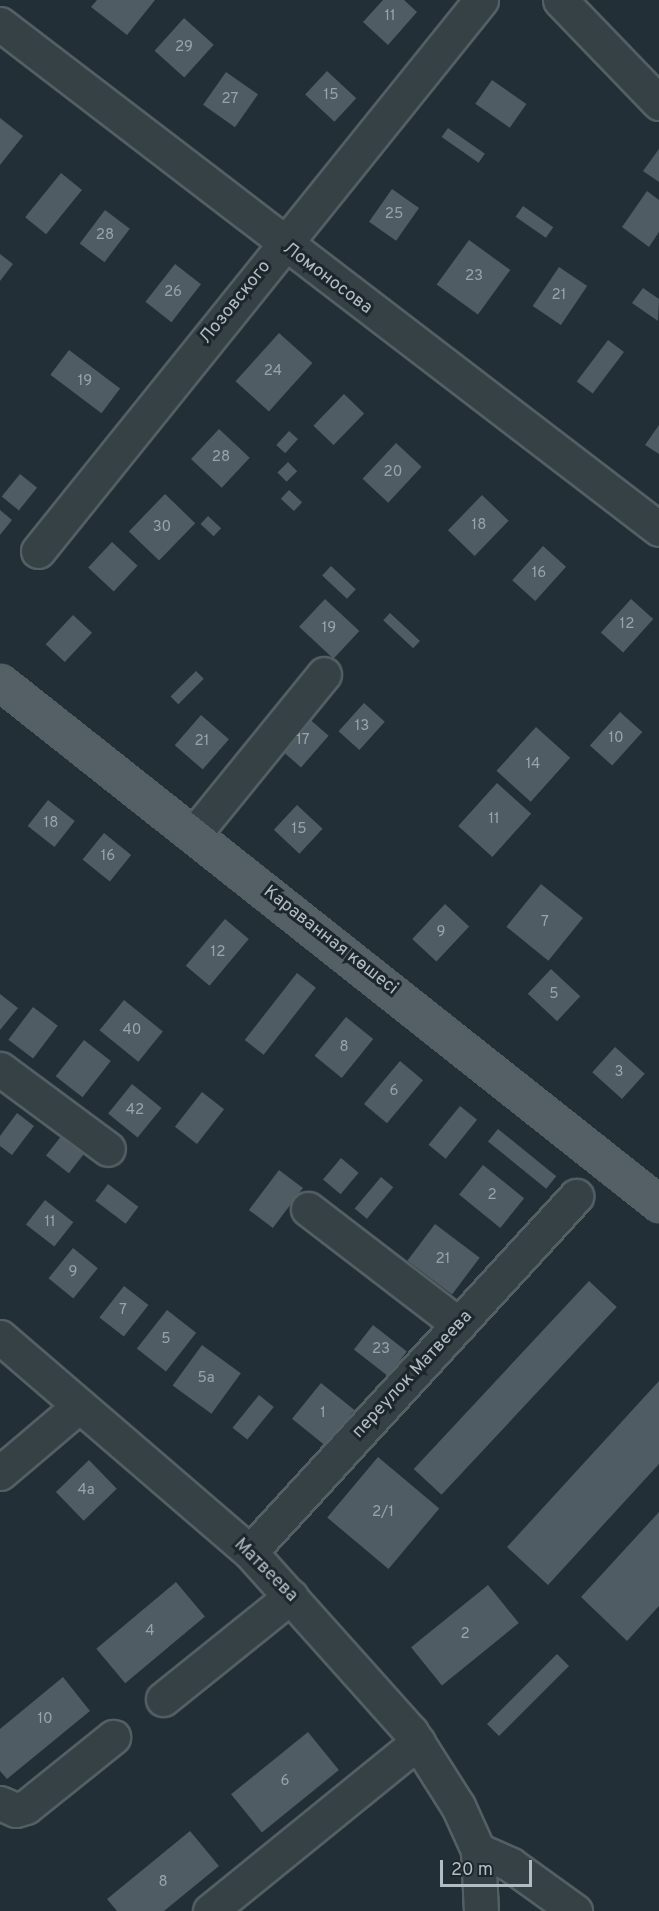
<!DOCTYPE html>
<html>
<head>
<meta charset="utf-8">
<style>
  body { margin:0 }
  #map { position:relative; width:659px; height:1911px; overflow:hidden; background:#232f36; font-family:Overpass,sans-serif }
  div>[style] { position:absolute }
  [style*='--x'] { left:calc(var(--x)*1px); top:calc(var(--y)*1px); width:calc(var(--w)*1px); rotate:calc(var(--a)*1deg) }
  .building>* { inset:0; background:#4f5c64; transform-origin:0 0 }
  .roads { filter:drop-shadow(2px 0 #545f64) drop-shadow(-2px 0 #545f64) drop-shadow(0 2px #545f64) drop-shadow(0 -2px #545f64) }
  .minor>* { height:33px; margin:-16.5px; padding:0 16.5px; transform-origin:16.5px; border-radius:16.5px; background:#364146 }
  .major>* { height:33px; margin:-16.5px; padding:0 16.5px; transform-origin:16.5px; border-radius:16.5px; background:#546066 }
  span { translate:-50% -50%; white-space:nowrap; text-align:center; line-height:1.15; -webkit-text-stroke:6px #1c262b; paint-order:stroke }
  .number-label { font-size:15px; color:#98a4ab }
  .number-label span { -webkit-text-stroke-width:0 }
  .street-label { font-size:18px; color:#b1bcc3 }
  .scale { position:absolute; left:440px; top:1860px; width:92px; height:27px; box-sizing:border-box; border:3px solid #b1bcc3; border-top:0; padding-left:8px; font-size:18px; line-height:21px; white-space:nowrap; color:#b1bcc3; -webkit-text-stroke:4px #1c262b; paint-order:stroke }
</style>
</head>
<body>
<div id="map">
  <div class="building">
    <i style="clip-path:polygon(97px 0,155px 0,127px 35px,91px 7px)"></i>
    <i style="clip-path:polygon(383px 0,404px 0,417px 12px,388px 45px,363px 22px)"></i>
    <i style="left:184px;top:18px;width:40px;height:44px;rotate:42deg"></i>
    <i style="left:327px;top:71px;width:40px;height:32px;rotate:43deg"></i>
    <i style="left:226px;top:72px;width:39px;height:40px;rotate:35deg"></i>
    <i style="left:492px;top:80px;width:42px;height:29px;rotate:35deg"></i>
    <i style="clip-path:polygon(0 118px,23px 136px,0 165px)"></i>
    <i style="left:448px;top:128px;width:45px;height:11px;rotate:35deg"></i>
    <i style="clip-path:polygon(659px 149px,659px 182px,643px 171px)"></i>
    <i style="left:61px;top:173px;width:27px;height:57px;rotate:39deg"></i>
    <i style="left:392px;top:189px;width:33px;height:40px;rotate:35deg"></i>
    <i style="clip-path:polygon(647px 191px,659px 200px,659px 232px,649px 247px,622px 227px)"></i>
    <i style="left:523px;top:206px;width:37px;height:13px;rotate:35deg"></i>
    <i style="left:105px;top:210px;width:31px;height:42px;rotate:37deg"></i>
    <i style="left:469px;top:240px;width:51px;height:55px;rotate:36deg"></i>
    <i style="clip-path:polygon(0 254px,13px 264px,0 281px)"></i>
    <i style="left:175px;top:264px;width:33px;height:48px;rotate:38deg"></i>
    <i style="left:559px;top:267px;width:34px;height:47px;rotate:34deg"></i>
    <i style="clip-path:polygon(643px 288px,659px 299px,658px 321px,632px 303px)"></i>
    <i style="left:279px;top:333px;width:45px;height:65px;rotate:42deg"></i>
    <i style="left:608px;top:340px;width:20px;height:52px;rotate:37deg"></i>
    <i style="left:69px;top:350px;width:64px;height:31px;rotate:37deg"></i>
    <i style="left:344px;top:394px;width:28px;height:44px;rotate:44deg"></i>
    <i style="clip-path:polygon(659px 425px,659px 454px,645px 445px)"></i>
    <i style="left:219px;top:429px;width:42px;height:41px;rotate:43deg"></i>
    <i style="left:289px;top:431px;width:12px;height:19px;rotate:42deg"></i>
    <i style="left:396px;top:443px;width:35px;height:49px;rotate:43deg"></i>
    <i style="left:288px;top:462px;width:13px;height:15px;rotate:45deg"></i>
    <i style="left:20px;top:474px;width:22px;height:29px;rotate:39deg"></i>
    <i style="left:289px;top:490px;width:18px;height:12px;rotate:43deg"></i>
    <i style="left:165px;top:494px;width:42px;height:52px;rotate:44deg"></i>
    <i style="left:482px;top:495px;width:37px;height:49px;rotate:44deg"></i>
    <i style="clip-path:polygon(0 510px,12px 520px,0 535px)"></i>
    <i style="left:208px;top:516px;width:18px;height:11px;rotate:43deg"></i>
    <i style="left:112px;top:542px;width:35px;height:35px;rotate:43deg"></i>
    <i style="left:543px;top:546px;width:31px;height:46px;rotate:42deg"></i>
    <i style="left:331px;top:566px;width:34px;height:13px;rotate:43deg"></i>
    <i style="left:325px;top:599px;width:47px;height:38px;rotate:43deg"></i>
    <i style="left:631px;top:599px;width:30px;height:45px;rotate:42deg"></i>
    <i style="left:390px;top:613px;width:41px;height:10px;rotate:43deg"></i>
    <i style="left:73px;top:615px;width:26px;height:40px;rotate:43deg"></i>
    <i style="left:196px;top:671px;width:11px;height:36px;rotate:45deg"></i>
    <i style="left:364px;top:703px;width:28px;height:38px;rotate:42deg"></i>
    <i style="left:620px;top:712px;width:30px;height:45px;rotate:42deg"></i>
    <i style="left:201px;top:715px;width:37px;height:40px;rotate:41deg"></i>
    <i style="left:306px;top:716px;width:30px;height:42px;rotate:41deg"></i>
    <i style="left:536px;top:727px;width:46px;height:59px;rotate:42deg"></i>
    <i style="left:497px;top:783px;width:46px;height:58px;rotate:42deg"></i>
    <i style="left:48px;top:800px;width:34px;height:33px;rotate:38deg"></i>
    <i style="left:297px;top:805px;width:35px;height:34px;rotate:43deg"></i>
    <i style="left:104px;top:833px;width:35px;height:34px;rotate:39deg"></i>
    <i style="left:541px;top:884px;width:54px;height:55px;rotate:39deg"></i>
    <i style="left:445px;top:904px;width:33px;height:48px;rotate:43deg"></i>
    <i style="left:225px;top:919px;width:31px;height:61px;rotate:40deg"></i>
    <i style="left:551px;top:969px;width:40px;height:34px;rotate:43deg"></i>
    <i style="left:297px;top:973px;width:24px;height:85px;rotate:38deg"></i>
    <i style="clip-path:polygon(0 994px,18px 1008px,0 1030px)"></i>
    <i style="left:124px;top:1000px;width:50px;height:39px;rotate:39deg"></i>
    <i style="left:33px;top:1007px;width:31px;height:41px;rotate:37deg"></i>
    <i style="left:346px;top:1017px;width:35px;height:50px;rotate:39deg"></i>
    <i style="left:84px;top:1040px;width:34px;height:46px;rotate:38deg"></i>
    <i style="left:615px;top:1047px;width:40px;height:34px;rotate:42deg"></i>
    <i style="left:400px;top:1061px;width:30px;height:56px;rotate:40deg"></i>
    <i style="left:132px;top:1084px;width:38px;height:38px;rotate:39deg"></i>
    <i style="left:202px;top:1092px;width:28px;height:44px;rotate:38deg"></i>
    <i style="left:460px;top:1106px;width:22px;height:50px;rotate:39deg"></i>
    <i style="clip-path:polygon(17px 1113px,34px 1126px,12px 1155px,0 1146px,0 1136px)"></i>
    <i style="left:498px;top:1129px;width:75px;height:16px;rotate:39deg"></i>
    <i style="left:62px;top:1135px;width:29px;height:26px;rotate:38deg"></i>
    <i style="left:341px;top:1158px;width:23px;height:28px;rotate:40deg"></i>
    <i style="left:483px;top:1165px;width:53px;height:38px;rotate:39deg"></i>
    <i style="left:279px;top:1170px;width:30px;height:50px;rotate:37deg"></i>
    <i style="left:381px;top:1177px;width:16px;height:41px;rotate:40deg"></i>
    <i style="left:108px;top:1184px;width:38px;height:21px;rotate:37deg"></i>
    <i style="left:45px;top:1200px;width:36px;height:31px;rotate:38deg"></i>
    <i style="left:435px;top:1224px;width:56px;height:46px;rotate:37deg"></i>
    <i style="left:73px;top:1248px;width:32px;height:39px;rotate:39deg"></i>
    <i style="left:589px;top:1281px;width:38px;height:257px;rotate:43deg"></i>
    <i style="left:124px;top:1286px;width:31px;height:40px;rotate:38deg"></i>
    <i style="left:167px;top:1310px;width:37px;height:49px;rotate:38deg"></i>
    <i style="left:373px;top:1325px;width:43px;height:31px;rotate:38deg"></i>
    <i style="left:202px;top:1345px;width:48px;height:50px;rotate:36deg"></i>
    <i style="clip-path:polygon(659px 1381px,659px 1464px,548px 1585px,507px 1547px)"></i>
    <i style="left:321px;top:1383px;width:43px;height:46px;rotate:39deg"></i>
    <i style="left:259px;top:1395px;width:19px;height:42px;rotate:39deg"></i>
    <i style="left:378px;top:1457px;width:80px;height:79px;rotate:40deg"></i>
    <i style="left:89px;top:1460px;width:40px;height:46px;rotate:46deg"></i>
    <i style="clip-path:polygon(659px 1512px,659px 1606px,627px 1641px,581px 1597px)"></i>
    <i style="left:176px;top:1582px;width:45px;height:104px;rotate:50deg"></i>
    <i style="left:488px;top:1585px;width:49px;height:99px;rotate:51deg"></i>
    <i style="left:557px;top:1654px;width:17px;height:99px;rotate:45deg"></i>
    <i style="clip-path:polygon(63px 1677px,90px 1711px,7px 1779px,0 1771px,0 1729px)"></i>
    <i style="left:308px;top:1732px;width:49px;height:99px;rotate:51deg"></i>
    <i style="clip-path:polygon(190px 1831px,219px 1866px,164px 1911px,117px 1911px,107px 1899px)"></i>
  </div>
  <div class="roads">
    <div class="minor">
      <i style="--x:560;--y:0;--w:143;--a:46.1"></i>
      <i style="--x:0;--y:24;--w:830;--a:37.46"></i>
      <i style="--x:38;--y:551;--w:707;--a:-51.2"></i>
      <i style="--x:194;--y:834;--w:206;--a:-50.9"></i>
      <i style="--x:0;--y:1069;--w:134;--a:36.5"></i>
      <i style="--x:308;--y:1209;--w:190;--a:37.5"></i>
      <i style="--x:0;--y:1337;--w:330;--a:40.7"></i>
      <i style="--x:250;--y:1552;--w:241;--a:48.2"></i>
      <i style="--x:411;--y:1732;--w:88;--a:57.6"></i>
      <i style="--x:458;--y:1806;--w:48;--a:65.6"></i>
      <i style="--x:478;--y:1850;--w:61;--a:87.2"></i>
      <i style="--x:0;--y:1473;--w:104;--a:-40.3"></i>
      <i style="--x:250;--y:1552;--w:483;--a:-47.5"></i>
      <i style="--x:163;--y:1699;--w:164;--a:-38.8"></i>
      <i style="--x:0;--y:1803;--w:17;--a:24"></i>
      <i style="--x:16;--y:1810;--w:10;--a:-17"></i>
      <i style="--x:26;--y:1807;--w:112;--a:-38.8"></i>
      <i style="--x:478;--y:1850;--w:36;--a:24"></i>
      <i style="--x:511;--y:1865;--w:79;--a:35.7"></i>
      <i style="--x:210;--y:1911;--w:268;--a:-39.1"></i>
    </div>
    <div class="major">
      <i style="--x:0;--y:682;--w:841;--a:38.38"></i>
    </div>
  </div>
  <div class="number-label">
    <span style="left:390px;top:17px">11</span>
    <span style="left:184px;top:48px">29</span>
    <span style="left:331px;top:96px">15</span>
    <span style="left:230px;top:100px">27</span>
    <span style="left:394px;top:215px">25</span>
    <span style="left:105px;top:236px">28</span>
    <span style="left:474px;top:277px">23</span>
    <span style="left:173px;top:293px">26</span>
    <span style="left:559px;top:296px">21</span>
    <span style="left:273px;top:372px">24</span>
    <span style="left:85px;top:382px">19</span>
    <span style="left:221px;top:458px">28</span>
    <span style="left:393px;top:473px">20</span>
    <span style="left:479px;top:526px">18</span>
    <span style="left:162px;top:528px">30</span>
    <span style="left:539px;top:574px">16</span>
    <span style="left:627px;top:625px">12</span>
    <span style="left:329px;top:629px">19</span>
    <span style="left:362px;top:727px">13</span>
    <span style="left:616px;top:739px">10</span>
    <span style="left:303px;top:741px">17</span>
    <span style="left:202px;top:742px">21</span>
    <span style="left:533px;top:765px">14</span>
    <span style="left:494px;top:820px">11</span>
    <span style="left:51px;top:824px">18</span>
    <span style="left:299px;top:830px">15</span>
    <span style="left:108px;top:857px">16</span>
    <span style="left:545px;top:923px">7</span>
    <span style="left:441px;top:933px">9</span>
    <span style="left:218px;top:953px">12</span>
    <span style="left:554px;top:995px">5</span>
    <span style="left:132px;top:1031px">40</span>
    <span style="left:344px;top:1048px">8</span>
    <span style="left:619px;top:1073px">3</span>
    <span style="left:394px;top:1092px">6</span>
    <span style="left:135px;top:1111px">42</span>
    <span style="left:492px;top:1196px">2</span>
    <span style="left:50px;top:1223px">11</span>
    <span style="left:443px;top:1260px">21</span>
    <span style="left:73px;top:1273px">9</span>
    <span style="left:123px;top:1311px">7</span>
    <span style="left:166px;top:1340px">5</span>
    <span style="left:381px;top:1350px">23</span>
    <span style="left:206px;top:1379px">5а</span>
    <span style="left:323px;top:1414px">1</span>
    <span style="left:86px;top:1491px">4а</span>
    <span style="left:383px;top:1513px">2/1</span>
    <span style="left:150px;top:1632px">4</span>
    <span style="left:465px;top:1635px">2</span>
    <span style="left:45px;top:1720px">10</span>
    <span style="left:285px;top:1782px">6</span>
    <span style="left:163px;top:1883px">8</span>
  </div>
  <div class="street-label">
    <span style="left:327px;top:279px;rotate:37deg">Ломоносова</span>
    <span style="left:236px;top:303px;rotate:-51deg">Лозовского</span>
    <span style="left:330px;top:941px;rotate:38deg">Караванная көшесі</span>
    <span style="left:413px;top:1375px;rotate:-47deg">переулок Матвеева</span>
    <span style="left:265px;top:1571px;rotate:45deg">Матвеева</span>
  </div>
  <div class="scale">20 m</div>
</div>
</body>
</html>
